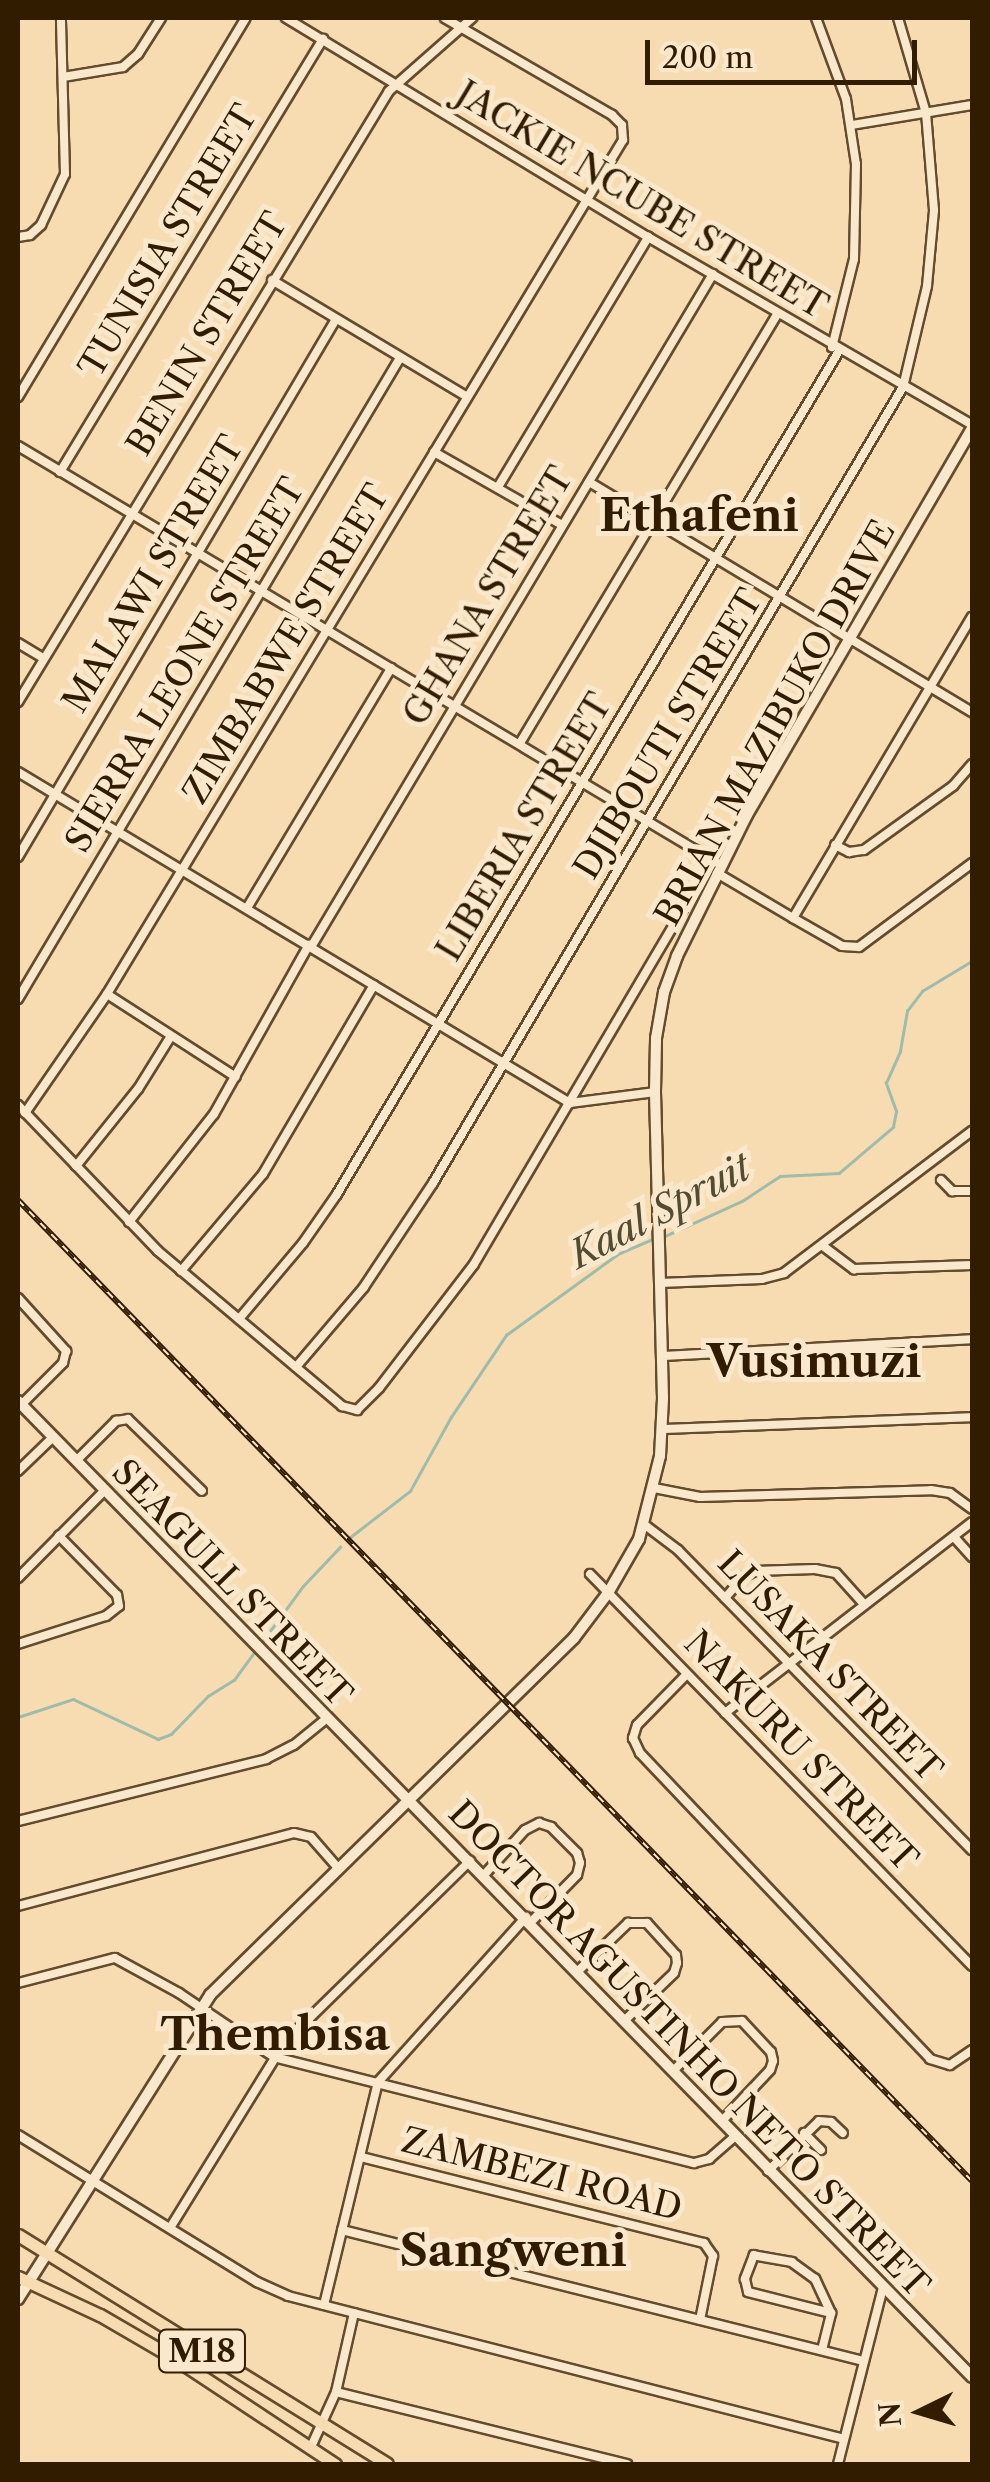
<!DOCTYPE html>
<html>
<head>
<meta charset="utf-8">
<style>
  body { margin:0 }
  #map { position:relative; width:990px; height:2482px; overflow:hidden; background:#f7dcb1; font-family:"Libre Caslon Text",serif }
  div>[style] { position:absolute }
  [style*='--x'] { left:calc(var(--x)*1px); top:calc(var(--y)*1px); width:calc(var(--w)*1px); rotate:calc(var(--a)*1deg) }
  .stream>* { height:2.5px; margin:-1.25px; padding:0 1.25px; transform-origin:1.25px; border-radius:1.25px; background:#9dbcab }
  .roads { filter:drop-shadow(2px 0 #634c2c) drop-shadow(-2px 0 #634c2c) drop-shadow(0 2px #634c2c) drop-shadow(0 -2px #634c2c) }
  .street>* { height:8px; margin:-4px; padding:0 4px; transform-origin:4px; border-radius:4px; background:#fae8cc }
  .secondary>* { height:10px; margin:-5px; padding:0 5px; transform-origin:5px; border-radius:5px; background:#fae8cc }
  .primary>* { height:11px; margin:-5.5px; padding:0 5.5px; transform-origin:5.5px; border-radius:5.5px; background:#f7dcb1 }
  .rail>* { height:6px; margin-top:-3px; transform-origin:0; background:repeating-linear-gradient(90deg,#fae8cc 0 8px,#321c00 0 16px); box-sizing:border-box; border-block:2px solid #321c00 }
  span { translate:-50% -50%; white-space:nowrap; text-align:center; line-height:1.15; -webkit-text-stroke:10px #fae8cc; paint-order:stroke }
  .shield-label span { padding:2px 8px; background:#fae8cc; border:2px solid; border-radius:8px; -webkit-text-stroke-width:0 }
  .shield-label { font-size:32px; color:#321c00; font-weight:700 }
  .street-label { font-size:35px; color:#321c00 }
  .water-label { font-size:38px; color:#524c33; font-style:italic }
  .district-label { font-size:45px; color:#321c00; font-weight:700 }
  .frame { position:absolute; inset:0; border:20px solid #321c00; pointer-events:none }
  .north { position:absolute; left:870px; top:2362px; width:100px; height:100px; -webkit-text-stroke:8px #fae8cc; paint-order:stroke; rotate:265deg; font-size:28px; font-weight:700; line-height:40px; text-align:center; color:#321c00 }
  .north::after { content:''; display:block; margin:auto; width:35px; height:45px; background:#321c00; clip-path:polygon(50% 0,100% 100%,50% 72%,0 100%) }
  .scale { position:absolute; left:645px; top:40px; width:272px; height:45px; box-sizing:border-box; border:5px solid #321c00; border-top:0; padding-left:12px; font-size:30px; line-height:35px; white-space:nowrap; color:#321c00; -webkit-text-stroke:8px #fae8cc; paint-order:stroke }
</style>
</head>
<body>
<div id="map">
  <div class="stream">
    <i style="--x:663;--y:1237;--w:87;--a:-24.5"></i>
    <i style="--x:742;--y:1201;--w:45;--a:-33.3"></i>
    <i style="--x:780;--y:1176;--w:59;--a:-2.9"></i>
    <i style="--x:839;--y:1173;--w:71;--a:-40.4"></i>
    <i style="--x:893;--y:1127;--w:16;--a:-79"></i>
    <i style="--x:896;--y:1111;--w:30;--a:-110"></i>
    <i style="--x:886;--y:1083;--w:35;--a:-66"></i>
    <i style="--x:900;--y:1051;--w:41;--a:-80.1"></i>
    <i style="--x:907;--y:1011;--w:25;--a:-53"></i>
    <i style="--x:922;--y:991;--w:58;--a:-31"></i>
    <i style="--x:349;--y:1538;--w:77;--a:-37.6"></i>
    <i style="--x:410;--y:1491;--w:85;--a:-61"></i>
    <i style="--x:451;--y:1417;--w:99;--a:-56.1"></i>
    <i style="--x:506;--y:1335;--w:138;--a:-35.9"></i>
    <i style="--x:618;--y:1254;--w:40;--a:-23.4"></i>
    <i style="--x:262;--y:1642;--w:69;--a:-53.8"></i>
    <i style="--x:303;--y:1586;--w:54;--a:-46.5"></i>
    <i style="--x:18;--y:1717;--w:58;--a:-18.1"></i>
    <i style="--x:73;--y:1699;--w:94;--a:25.2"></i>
    <i style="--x:158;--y:1739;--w:14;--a:-21"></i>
    <i style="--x:171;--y:1734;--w:53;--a:-45.8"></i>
    <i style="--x:208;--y:1696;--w:31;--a:-32"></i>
    <i style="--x:234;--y:1680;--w:39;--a:-54"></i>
  </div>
  <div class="roads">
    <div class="street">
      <i style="--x:286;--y:18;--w:423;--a:31.2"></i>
      <i style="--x:648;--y:237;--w:375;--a:30.1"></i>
      <i style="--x:816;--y:18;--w:86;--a:69.7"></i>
      <i style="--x:846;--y:99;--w:66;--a:81.3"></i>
      <i style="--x:856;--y:164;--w:95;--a:91.2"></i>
      <i style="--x:854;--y:259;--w:91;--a:104"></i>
      <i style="--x:63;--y:77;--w:61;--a:-9.5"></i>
      <i style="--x:123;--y:67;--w:20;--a:-41"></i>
      <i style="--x:138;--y:54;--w:43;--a:-57.4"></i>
      <i style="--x:852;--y:125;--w:122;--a:-9.5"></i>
      <i style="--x:18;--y:237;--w:12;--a:-9"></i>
      <i style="--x:30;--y:235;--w:15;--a:-42"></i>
      <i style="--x:41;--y:225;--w:56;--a:-64.8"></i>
      <i style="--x:65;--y:174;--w:156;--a:-91.5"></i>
      <i style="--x:272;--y:280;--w:226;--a:30.9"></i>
      <i style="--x:18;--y:397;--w:442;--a:-59"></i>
      <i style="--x:18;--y:446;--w:818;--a:30.8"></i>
      <i style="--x:434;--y:452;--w:147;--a:29.7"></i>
      <i style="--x:60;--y:472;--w:507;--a:-58.73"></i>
      <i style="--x:589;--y:482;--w:447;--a:31"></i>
      <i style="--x:498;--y:487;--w:292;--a:-59"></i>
      <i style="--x:18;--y:643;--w:29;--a:31"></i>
      <i style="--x:18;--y:702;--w:715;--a:-58.73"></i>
      <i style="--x:389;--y:91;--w:111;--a:-41.3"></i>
      <i style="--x:520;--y:743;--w:501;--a:-59.04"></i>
      <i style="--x:18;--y:772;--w:644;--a:30.95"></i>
      <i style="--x:570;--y:1103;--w:86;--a:-7.4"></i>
      <i style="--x:835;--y:845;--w:16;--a:27"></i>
      <i style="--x:849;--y:852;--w:15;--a:-8"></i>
      <i style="--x:864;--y:850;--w:110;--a:-35.7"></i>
      <i style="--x:953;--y:786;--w:29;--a:-49"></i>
      <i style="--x:18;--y:857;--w:625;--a:-59.41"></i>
      <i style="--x:717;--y:873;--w:88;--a:30.6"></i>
      <i style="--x:793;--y:918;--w:350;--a:-59.3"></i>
      <i style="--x:247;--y:908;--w:280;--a:-59"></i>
      <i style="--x:793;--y:918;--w:56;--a:29.7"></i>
      <i style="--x:842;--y:946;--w:17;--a:3"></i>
      <i style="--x:859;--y:947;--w:141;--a:-36.6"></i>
      <i style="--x:311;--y:947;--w:784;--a:-59.15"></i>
      <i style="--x:107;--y:994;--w:153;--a:32.8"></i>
      <i style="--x:18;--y:999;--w:746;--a:-59.21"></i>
      <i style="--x:18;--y:1105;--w:202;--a:46.2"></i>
      <i style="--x:158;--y:1251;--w:241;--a:40.1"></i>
      <i style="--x:342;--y:1406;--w:16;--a:15"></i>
      <i style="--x:357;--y:1410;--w:31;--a:-45"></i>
      <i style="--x:379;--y:1388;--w:156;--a:-52.5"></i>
      <i style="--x:474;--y:1264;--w:424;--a:-59.5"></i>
      <i style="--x:25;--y:1113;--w:145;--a:-55.4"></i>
      <i style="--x:107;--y:994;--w:998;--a:-58.86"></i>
      <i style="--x:623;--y:140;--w:15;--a:-94"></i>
      <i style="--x:622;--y:125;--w:14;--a:-135"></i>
      <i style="--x:612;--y:115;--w:193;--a:-149.9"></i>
      <i style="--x:76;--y:1166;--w:99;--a:-51.2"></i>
      <i style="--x:138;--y:1089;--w:62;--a:-58.1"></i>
      <i style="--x:941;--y:1180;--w:16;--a:45"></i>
      <i style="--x:952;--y:1191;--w:20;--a:0"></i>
      <i style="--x:129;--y:1222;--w:137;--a:-51.8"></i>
      <i style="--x:214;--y:1114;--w:194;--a:-60.7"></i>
      <i style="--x:823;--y:1246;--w:39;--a:37"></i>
      <i style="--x:854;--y:1269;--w:118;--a:-1.9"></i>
      <i style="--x:181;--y:1271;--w:127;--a:-49.8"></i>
      <i style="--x:263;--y:1174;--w:219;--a:-59.6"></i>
      <i style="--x:660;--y:1283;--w:102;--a:-2.2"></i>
      <i style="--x:762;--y:1279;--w:23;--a:-15"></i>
      <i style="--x:784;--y:1273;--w:236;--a:-37.1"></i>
      <i style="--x:18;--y:1298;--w:72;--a:47.8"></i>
      <i style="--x:66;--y:1351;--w:12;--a:104"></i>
      <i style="--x:63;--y:1363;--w:59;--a:135"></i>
      <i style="--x:239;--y:1319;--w:99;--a:-49.9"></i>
      <i style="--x:303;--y:1243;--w:60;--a:-55.2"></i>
      <i style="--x:337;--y:1194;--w:981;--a:-59.23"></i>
      <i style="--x:663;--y:1356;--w:309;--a:-3.1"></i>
      <i style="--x:296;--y:1367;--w:105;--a:-49.6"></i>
      <i style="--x:364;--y:1287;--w:125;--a:-56.4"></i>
      <i style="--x:433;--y:1183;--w:924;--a:-59.44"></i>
      <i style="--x:903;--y:387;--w:104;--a:-76.6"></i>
      <i style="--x:927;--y:286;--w:76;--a:-84.7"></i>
      <i style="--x:934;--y:210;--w:97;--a:-94.7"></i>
      <i style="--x:926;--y:113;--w:99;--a:-106.4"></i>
      <i style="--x:662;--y:1429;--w:310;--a:-2.2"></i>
      <i style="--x:76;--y:1461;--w:57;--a:-45"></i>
      <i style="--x:116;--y:1421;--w:12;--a:-9"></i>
      <i style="--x:128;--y:1419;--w:103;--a:44.2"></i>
      <i style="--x:18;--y:1471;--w:47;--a:-44.1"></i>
      <i style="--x:654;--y:1488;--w:47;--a:11.1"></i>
      <i style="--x:700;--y:1497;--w:231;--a:-1.7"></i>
      <i style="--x:931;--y:1490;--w:19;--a:9"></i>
      <i style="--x:950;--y:1493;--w:27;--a:36"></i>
      <i style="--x:645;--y:1525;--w:41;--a:37.1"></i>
      <i style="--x:678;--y:1550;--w:420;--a:45.6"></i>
      <i style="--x:954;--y:1537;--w:27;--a:48"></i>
      <i style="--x:590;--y:1574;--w:547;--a:45.74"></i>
      <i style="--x:18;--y:1578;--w:122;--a:-45.3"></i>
      <i style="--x:725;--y:1598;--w:28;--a:-49"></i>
      <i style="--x:743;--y:1577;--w:13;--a:-27"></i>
      <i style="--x:755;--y:1571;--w:60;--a:-1.9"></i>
      <i style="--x:815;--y:1569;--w:21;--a:11"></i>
      <i style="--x:836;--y:1573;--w:40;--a:48"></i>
      <i style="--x:18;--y:1644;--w:92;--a:-17.7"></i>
      <i style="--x:106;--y:1616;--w:16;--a:-38"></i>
      <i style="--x:119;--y:1606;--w:11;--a:-100"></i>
      <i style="--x:117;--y:1595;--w:83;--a:-134.5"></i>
      <i style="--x:687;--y:1674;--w:71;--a:134.4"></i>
      <i style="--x:637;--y:1725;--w:14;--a:107"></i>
      <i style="--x:633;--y:1738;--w:17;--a:65"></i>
      <i style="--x:640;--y:1753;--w:422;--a:46.5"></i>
      <i style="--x:930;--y:2059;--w:21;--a:17"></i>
      <i style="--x:950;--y:2065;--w:27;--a:-34"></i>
      <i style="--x:725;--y:1713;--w:312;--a:-37.7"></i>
      <i style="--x:18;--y:1821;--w:256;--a:-14"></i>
      <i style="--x:266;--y:1759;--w:31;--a:-27"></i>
      <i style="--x:294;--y:1745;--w:41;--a:-39.1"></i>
      <i style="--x:484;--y:1875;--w:61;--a:-47.7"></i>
      <i style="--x:525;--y:1830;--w:16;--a:-27"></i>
      <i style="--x:539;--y:1823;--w:13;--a:18"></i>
      <i style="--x:551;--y:1827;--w:37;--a:45"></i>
      <i style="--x:577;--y:1853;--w:10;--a:73"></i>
      <i style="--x:580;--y:1863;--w:12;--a:104"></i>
      <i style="--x:577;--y:1875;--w:66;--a:134.4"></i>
      <i style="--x:18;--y:1906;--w:285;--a:-14.8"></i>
      <i style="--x:294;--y:1833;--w:17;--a:13"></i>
      <i style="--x:311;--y:1837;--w:41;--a:48.9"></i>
      <i style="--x:577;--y:1972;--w:71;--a:-43.9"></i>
      <i style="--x:628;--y:1923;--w:19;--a:0"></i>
      <i style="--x:647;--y:1923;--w:43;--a:47.8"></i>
      <i style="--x:676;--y:1955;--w:8;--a:83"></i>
      <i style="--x:677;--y:1963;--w:10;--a:107"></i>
      <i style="--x:674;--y:1973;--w:68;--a:136.2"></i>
      <i style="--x:18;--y:1983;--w:100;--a:-14.5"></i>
      <i style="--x:115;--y:1958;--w:73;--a:28.7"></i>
      <i style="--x:179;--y:1993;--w:115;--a:34"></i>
      <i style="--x:274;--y:2057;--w:433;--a:14.2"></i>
      <i style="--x:694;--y:2163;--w:16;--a:-15"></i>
      <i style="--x:709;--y:2159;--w:35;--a:-41"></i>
      <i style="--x:673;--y:2071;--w:69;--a:-45"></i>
      <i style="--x:722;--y:2022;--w:20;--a:-3"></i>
      <i style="--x:742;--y:2021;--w:42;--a:46.9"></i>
      <i style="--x:771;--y:2052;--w:9;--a:77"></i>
      <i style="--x:773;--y:2061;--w:9;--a:108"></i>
      <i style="--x:770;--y:2070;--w:70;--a:133.3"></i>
      <i style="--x:804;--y:2133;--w:24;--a:45"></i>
      <i style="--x:18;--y:2135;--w:281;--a:31.6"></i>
      <i style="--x:257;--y:2282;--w:34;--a:24"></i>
      <i style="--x:288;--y:2296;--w:574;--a:14.42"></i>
      <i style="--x:361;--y:2157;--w:354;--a:14.1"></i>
      <i style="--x:704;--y:2243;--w:16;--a:55"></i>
      <i style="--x:713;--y:2256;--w:65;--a:101.5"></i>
      <i style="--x:768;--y:2171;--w:71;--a:-44.4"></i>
      <i style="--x:819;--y:2121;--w:12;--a:5"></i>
      <i style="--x:831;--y:2122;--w:16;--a:43"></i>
      <i style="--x:170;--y:2228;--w:219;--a:-58.3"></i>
      <i style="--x:285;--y:2042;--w:259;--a:-44.4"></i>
      <i style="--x:342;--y:2230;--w:537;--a:14.11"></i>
      <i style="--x:324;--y:2305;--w:229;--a:-76.4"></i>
      <i style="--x:378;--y:2082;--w:222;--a:-48.1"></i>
      <i style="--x:822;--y:2350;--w:38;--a:-76"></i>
      <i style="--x:831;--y:2313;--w:38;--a:-115"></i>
      <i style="--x:815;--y:2279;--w:29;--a:-144"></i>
      <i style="--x:792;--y:2262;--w:39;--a:-170"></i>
      <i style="--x:754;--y:2255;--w:26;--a:111"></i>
      <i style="--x:745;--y:2279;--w:13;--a:77"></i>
      <i style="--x:748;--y:2292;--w:86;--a:14.2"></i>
      <i style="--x:336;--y:2392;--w:300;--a:13.9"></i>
      <i style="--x:310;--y:2449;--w:63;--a:-65.5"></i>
      <i style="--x:336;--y:2392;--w:81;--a:-77.2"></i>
      <i style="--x:838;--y:2464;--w:183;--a:-75.7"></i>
    </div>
    <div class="secondary">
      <i style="--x:18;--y:1401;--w:1365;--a:45.65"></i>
      <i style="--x:18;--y:2299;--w:360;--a:-57.7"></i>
      <i style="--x:210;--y:1995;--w:510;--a:-44.44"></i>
      <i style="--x:574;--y:1638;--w:56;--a:-52.9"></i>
      <i style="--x:608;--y:1593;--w:62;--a:-60.1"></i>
      <i style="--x:639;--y:1539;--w:86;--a:-75.8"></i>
      <i style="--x:660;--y:1456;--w:58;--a:-87"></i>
      <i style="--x:663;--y:1398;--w:306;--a:-91.5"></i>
      <i style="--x:655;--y:1092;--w:54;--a:-88.9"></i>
      <i style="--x:656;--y:1038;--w:47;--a:-80.1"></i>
      <i style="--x:664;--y:992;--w:38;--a:-70"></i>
      <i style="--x:677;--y:956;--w:157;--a:-63.6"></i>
      <i style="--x:747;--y:815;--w:447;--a:-59.8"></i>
    </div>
    <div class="primary">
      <i style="--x:18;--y:2235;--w:434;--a:31.8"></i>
      <i style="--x:18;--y:2277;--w:90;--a:24.9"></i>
      <i style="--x:100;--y:2315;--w:86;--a:30.2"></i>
      <i style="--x:174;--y:2358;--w:193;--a:33.4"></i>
    </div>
  </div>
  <div class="rail">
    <i style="--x:18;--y:1200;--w:1368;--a:45.8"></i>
  </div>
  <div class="shield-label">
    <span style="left:202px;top:2351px">M18</span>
  </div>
  <div class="street-label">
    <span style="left:642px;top:200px;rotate:31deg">JACKIE NCUBE STREET</span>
    <span style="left:168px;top:241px;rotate:-59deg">TUNISIA STREET</span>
    <span style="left:207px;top:334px;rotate:-59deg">BENIN STREET</span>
    <span style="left:153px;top:574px;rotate:-59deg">MALAWI STREET</span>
    <span style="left:488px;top:596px;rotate:-59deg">GHANA STREET</span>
    <span style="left:286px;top:644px;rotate:-59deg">ZIMBABWE STREET</span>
    <span style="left:185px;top:665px;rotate:-59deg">SIERRA LEONE STREET</span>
    <span style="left:775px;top:723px;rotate:-61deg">BRIAN MAZIBUKO DRIVE</span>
    <span style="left:668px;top:734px;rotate:-59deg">DJIBOUTI STREET</span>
    <span style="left:524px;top:827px;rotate:-59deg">LIBERIA STREET</span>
    <span style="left:232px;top:1583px;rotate:46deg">SEAGULL STREET</span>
    <span style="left:830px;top:1666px;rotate:46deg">LUSAKA STREET</span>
    <span style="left:801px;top:1751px;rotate:46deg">NAKURU STREET</span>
    <span style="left:689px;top:2049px;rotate:46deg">DOCTOR AGUSTINHO NETO STREET</span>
    <span style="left:542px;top:2174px;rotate:14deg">ZAMBEZI ROAD</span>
  </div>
  <div class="water-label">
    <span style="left:660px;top:1211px;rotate:-28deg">Kaal Spruit</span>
  </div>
  <div class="district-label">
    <span style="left:699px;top:516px">Ethafeni</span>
    <span style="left:814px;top:1362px">Vusimuzi</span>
    <span style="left:275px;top:2035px">Thembisa</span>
    <span style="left:513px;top:2251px">Sangweni</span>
  </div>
  <div class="frame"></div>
  <div class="north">N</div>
  <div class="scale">200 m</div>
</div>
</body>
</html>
